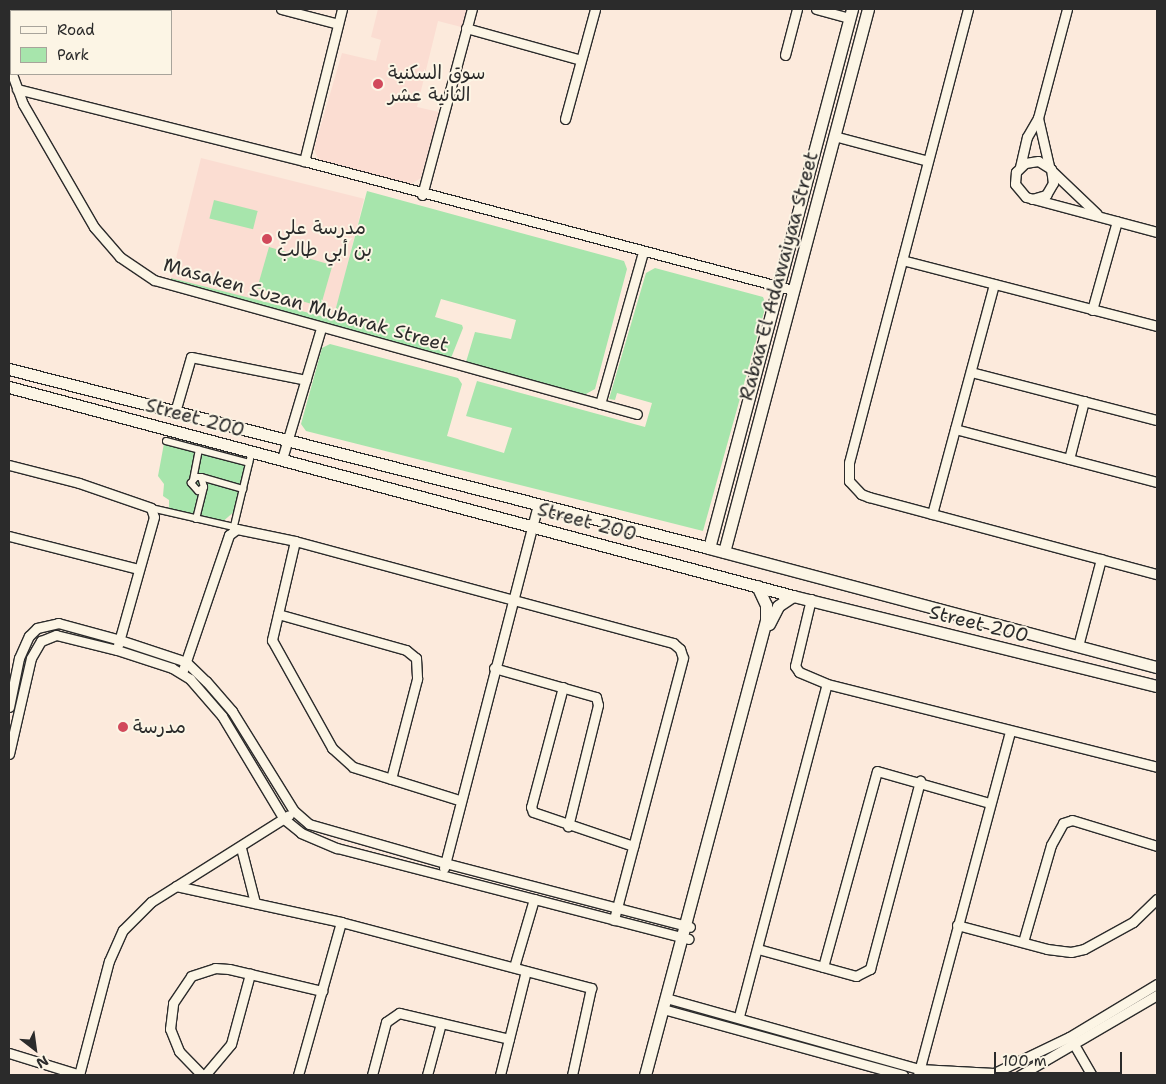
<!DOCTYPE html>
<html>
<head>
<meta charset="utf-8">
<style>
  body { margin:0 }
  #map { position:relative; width:1166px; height:1084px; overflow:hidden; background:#fceadc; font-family:"Shantell Sans","Playpen Sans Arabic",sans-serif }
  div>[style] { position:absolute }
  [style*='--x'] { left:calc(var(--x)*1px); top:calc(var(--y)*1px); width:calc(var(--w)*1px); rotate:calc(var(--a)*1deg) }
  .built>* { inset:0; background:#fbddd2; transform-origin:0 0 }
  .green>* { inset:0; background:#a7e5ac; transform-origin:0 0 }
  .roads { filter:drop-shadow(1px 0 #2b2b2b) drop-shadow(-1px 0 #2b2b2b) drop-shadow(0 1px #2b2b2b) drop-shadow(0 -1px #2b2b2b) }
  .pedestrian>* { height:6px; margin:-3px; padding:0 3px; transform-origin:3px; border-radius:3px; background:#fcf5e5 }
  .minor>* { height:9px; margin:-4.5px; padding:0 4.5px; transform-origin:4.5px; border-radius:4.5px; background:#fcf5e5 }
  .tertiary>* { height:11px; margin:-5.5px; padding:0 5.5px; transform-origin:5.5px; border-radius:5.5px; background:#fcf5e5 }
  .dots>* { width:14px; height:14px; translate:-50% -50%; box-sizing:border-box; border:2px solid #fcf5e5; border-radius:50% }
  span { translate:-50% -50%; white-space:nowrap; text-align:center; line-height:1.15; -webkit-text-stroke:4px #fcf5e5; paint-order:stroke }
  .poi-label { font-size:19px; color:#2b2b2b }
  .left { translate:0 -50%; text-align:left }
  .street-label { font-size:19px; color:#2b2b2b }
  .frame { position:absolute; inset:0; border:10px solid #2b2b2b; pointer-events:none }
  .legend { position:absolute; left:10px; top:10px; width:162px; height:65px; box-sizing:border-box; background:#fcf5e5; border:1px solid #a8a49b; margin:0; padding:6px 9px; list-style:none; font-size:15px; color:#2b2b2b }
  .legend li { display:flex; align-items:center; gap:10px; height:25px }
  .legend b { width:25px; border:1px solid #a8a49b }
  .north { position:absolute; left:10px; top:1024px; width:50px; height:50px; -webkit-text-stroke:4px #fcf5e5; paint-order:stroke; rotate:150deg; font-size:14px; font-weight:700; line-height:20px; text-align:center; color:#2b2b2b }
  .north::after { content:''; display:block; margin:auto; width:18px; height:22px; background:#2b2b2b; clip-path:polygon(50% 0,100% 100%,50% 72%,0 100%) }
  .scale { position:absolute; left:994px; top:1052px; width:128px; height:22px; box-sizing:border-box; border:2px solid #2b2b2b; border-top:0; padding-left:6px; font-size:15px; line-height:18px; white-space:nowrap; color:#2b2b2b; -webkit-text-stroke:4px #fcf5e5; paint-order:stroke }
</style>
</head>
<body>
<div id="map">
  <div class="built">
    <i style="clip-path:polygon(378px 9px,469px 9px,465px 28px,438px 21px,417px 107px,439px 112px,421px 178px,409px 185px,318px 159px,314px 149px,342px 53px,376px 61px,381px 40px,371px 37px)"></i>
    <i style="left:201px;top:158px;width:168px;height:124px;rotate:14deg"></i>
  </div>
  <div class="green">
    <i style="clip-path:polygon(367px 191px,624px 261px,627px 269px,595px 389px,584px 395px,466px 362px,475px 332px,511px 339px,516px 320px,441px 299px,435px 317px,462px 325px,463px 328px,451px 358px,169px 286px,171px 278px,333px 319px)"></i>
    <i style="left:214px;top:200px;width:45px;height:19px;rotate:14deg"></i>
    <i style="left:269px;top:247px;width:66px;height:43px;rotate:16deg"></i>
    <i style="clip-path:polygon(655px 268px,763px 297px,766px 305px,703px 531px,306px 431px,301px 424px,322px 348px,330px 344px,458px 378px,462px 384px,447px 436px,504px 453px,512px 428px,466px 416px,477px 381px,645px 427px,652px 403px,617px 393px,615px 400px,609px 399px,646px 273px)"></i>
    <i style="clip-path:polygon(165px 438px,249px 459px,236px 510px,220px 524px,169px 508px,169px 500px,163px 496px,164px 484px,158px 476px)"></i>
  </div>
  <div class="roads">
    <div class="pedestrian">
      <i style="--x:166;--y:441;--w:86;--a:14.8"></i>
      <i style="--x:201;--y:477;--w:10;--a:73"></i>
      <i style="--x:204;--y:487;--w:7;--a:146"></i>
      <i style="--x:198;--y:491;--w:11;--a:-131"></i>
      <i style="--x:191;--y:483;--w:8;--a:-50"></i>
      <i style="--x:196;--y:477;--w:5;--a:0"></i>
      <i style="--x:201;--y:477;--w:44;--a:15.9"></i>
      <i style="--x:193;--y:480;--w:31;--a:-79"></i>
      <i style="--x:151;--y:508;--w:85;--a:12.9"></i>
      <i style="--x:196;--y:519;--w:33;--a:-76"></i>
      <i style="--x:233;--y:530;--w:81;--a:-76.5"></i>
    </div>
    <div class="minor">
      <i style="--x:281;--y:9;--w:59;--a:14.7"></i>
      <i style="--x:342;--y:9;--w:157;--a:104"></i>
      <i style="--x:304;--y:161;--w:506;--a:14.78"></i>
      <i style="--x:816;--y:9;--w:35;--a:15"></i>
      <i style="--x:968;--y:9;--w:469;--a:104.7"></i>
      <i style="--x:849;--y:463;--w:18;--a:90"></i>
      <i style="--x:849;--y:481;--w:18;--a:47"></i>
      <i style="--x:861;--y:494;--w:9;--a:21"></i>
      <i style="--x:869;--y:497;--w:298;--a:15"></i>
      <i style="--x:15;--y:11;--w:2;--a:-63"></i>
      <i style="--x:11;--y:28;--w:42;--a:90"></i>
      <i style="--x:466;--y:28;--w:119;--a:15.5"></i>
      <i style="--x:785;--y:55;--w:48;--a:-75.4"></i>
      <i style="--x:12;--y:74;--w:32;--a:70"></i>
      <i style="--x:23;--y:104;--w:142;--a:60"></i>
      <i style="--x:94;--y:227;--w:40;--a:49"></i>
      <i style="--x:120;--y:257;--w:41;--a:34.1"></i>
      <i style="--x:154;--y:280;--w:501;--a:15.51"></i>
      <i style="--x:17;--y:89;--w:296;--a:14.1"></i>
      <i style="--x:1038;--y:118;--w:49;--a:77.1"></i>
      <i style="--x:565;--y:119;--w:114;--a:-74.7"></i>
      <i style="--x:834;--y:136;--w:97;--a:14.9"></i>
      <i style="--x:1020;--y:167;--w:31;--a:-77"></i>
      <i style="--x:1027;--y:137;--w:22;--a:-60"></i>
      <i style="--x:1038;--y:118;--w:113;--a:-75.1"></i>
      <i style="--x:1052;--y:171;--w:62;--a:43.7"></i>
      <i style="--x:422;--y:195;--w:193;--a:-75"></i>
      <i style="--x:1032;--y:199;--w:15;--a:-16"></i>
      <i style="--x:1046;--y:195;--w:14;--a:-60"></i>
      <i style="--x:1053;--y:183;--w:14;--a:-98"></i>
      <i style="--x:1051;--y:169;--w:15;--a:-148"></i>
      <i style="--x:1038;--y:161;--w:13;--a:171"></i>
      <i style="--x:1025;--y:163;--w:13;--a:135"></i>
      <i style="--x:1016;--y:172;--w:12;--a:95"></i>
      <i style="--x:1015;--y:184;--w:17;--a:50"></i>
      <i style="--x:1026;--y:197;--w:136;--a:15"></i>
      <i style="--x:902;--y:260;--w:263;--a:14.5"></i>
      <i style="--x:1092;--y:310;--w:92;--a:-74.3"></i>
      <i style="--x:971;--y:372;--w:192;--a:14.5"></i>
      <i style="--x:600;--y:404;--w:158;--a:-74.2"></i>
      <i style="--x:175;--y:412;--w:57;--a:-73.8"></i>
      <i style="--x:191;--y:357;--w:117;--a:11.3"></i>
      <i style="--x:955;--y:429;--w:209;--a:14.7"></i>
      <i style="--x:282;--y:459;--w:137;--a:-73.4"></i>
      <i style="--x:1069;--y:459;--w:60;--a:-75.5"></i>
      <i style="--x:9;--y:465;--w:72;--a:14.4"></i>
      <i style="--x:79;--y:483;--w:76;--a:19.1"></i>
      <i style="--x:151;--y:508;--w:9;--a:72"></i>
      <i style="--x:154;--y:517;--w:133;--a:105.7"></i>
      <i style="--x:932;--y:514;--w:238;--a:-74.9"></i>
      <i style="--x:9;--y:536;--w:133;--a:14.3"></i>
      <i style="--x:295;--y:541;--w:102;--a:103.1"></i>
      <i style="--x:272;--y:640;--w:124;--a:60.9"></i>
      <i style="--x:332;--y:748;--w:28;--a:42"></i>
      <i style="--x:353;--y:767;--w:111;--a:17.3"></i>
      <i style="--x:811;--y:599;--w:69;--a:103.4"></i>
      <i style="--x:795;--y:666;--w:7;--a:56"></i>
      <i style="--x:799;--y:672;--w:30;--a:23"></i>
      <i style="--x:278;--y:614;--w:133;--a:15.7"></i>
      <i style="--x:406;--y:650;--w:13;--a:39"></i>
      <i style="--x:416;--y:658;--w:21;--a:87"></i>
      <i style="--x:417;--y:679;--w:103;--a:104.6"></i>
      <i style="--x:1078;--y:646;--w:90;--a:-75.2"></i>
      <i style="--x:494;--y:668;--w:106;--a:15.9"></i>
      <i style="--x:596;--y:697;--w:8;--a:76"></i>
      <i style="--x:598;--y:705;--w:125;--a:103.9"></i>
      <i style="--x:182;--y:673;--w:146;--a:-71.2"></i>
      <i style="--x:229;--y:535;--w:10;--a:-37"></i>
      <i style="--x:237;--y:529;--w:59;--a:11.7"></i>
      <i style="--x:295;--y:541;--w:392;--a:15.1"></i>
      <i style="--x:673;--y:643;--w:9;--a:41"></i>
      <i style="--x:680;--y:649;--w:9;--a:72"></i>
      <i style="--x:683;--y:658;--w:271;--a:104.8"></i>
      <i style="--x:563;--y:687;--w:124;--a:104.9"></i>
      <i style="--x:531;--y:807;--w:5;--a:68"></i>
      <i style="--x:533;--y:812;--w:106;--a:18.8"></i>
      <i style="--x:9;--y:707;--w:50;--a:-78.5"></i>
      <i style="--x:19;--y:658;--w:24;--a:-66"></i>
      <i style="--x:29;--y:636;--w:11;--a:-45"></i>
      <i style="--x:37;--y:628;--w:22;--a:-13"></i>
      <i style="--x:58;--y:623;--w:64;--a:15.3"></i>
      <i style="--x:120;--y:640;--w:70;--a:18.4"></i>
      <i style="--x:186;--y:662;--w:28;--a:44"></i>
      <i style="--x:206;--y:681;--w:40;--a:49"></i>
      <i style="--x:232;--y:711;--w:118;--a:58.2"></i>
      <i style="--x:294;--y:811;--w:20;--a:41"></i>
      <i style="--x:309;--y:824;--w:141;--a:16"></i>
      <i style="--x:445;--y:863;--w:253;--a:14.6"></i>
      <i style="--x:9;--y:754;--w:98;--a:-77.1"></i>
      <i style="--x:31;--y:658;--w:20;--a:-60"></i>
      <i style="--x:41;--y:641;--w:16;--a:-22"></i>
      <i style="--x:56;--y:635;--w:63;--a:13.8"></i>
      <i style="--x:117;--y:650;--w:58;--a:18.1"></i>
      <i style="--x:172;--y:668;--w:21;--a:31"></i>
      <i style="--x:190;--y:679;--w:49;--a:49.1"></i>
      <i style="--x:222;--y:716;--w:120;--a:59"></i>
      <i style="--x:284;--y:819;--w:22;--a:39"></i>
      <i style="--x:301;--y:833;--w:39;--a:23"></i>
      <i style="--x:337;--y:848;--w:363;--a:14.5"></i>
      <i style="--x:241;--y:848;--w:57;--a:75.7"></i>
      <i style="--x:444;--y:868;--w:375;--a:-75.5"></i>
      <i style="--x:176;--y:886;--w:169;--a:12.3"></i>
      <i style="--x:341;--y:922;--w:259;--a:14.8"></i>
      <i style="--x:591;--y:988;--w:89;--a:102.3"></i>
      <i style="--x:957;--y:925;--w:93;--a:14.9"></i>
      <i style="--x:1047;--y:949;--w:24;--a:7"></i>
      <i style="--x:1071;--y:952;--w:13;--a:-13"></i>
      <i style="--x:1084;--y:949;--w:56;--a:-28.9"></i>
      <i style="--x:1133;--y:922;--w:33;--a:-44"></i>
      <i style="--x:1023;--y:942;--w:101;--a:-73.9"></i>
      <i style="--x:1051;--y:845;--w:25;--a:-61"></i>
      <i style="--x:1063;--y:823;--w:9;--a:-18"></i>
      <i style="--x:1072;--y:820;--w:89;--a:17"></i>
      <i style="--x:758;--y:949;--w:102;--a:15.4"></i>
      <i style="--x:856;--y:976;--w:16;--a:-27"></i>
      <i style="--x:870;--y:969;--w:195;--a:-75.1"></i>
      <i style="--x:514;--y:967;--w:71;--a:-73.6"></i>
      <i style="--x:823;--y:967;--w:203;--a:-74.6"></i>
      <i style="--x:877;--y:771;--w:116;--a:15.9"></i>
      <i style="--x:666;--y:998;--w:263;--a:15.7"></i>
      <i style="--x:919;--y:1069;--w:75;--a:3.1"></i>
      <i style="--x:994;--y:1073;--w:83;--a:-25.6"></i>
      <i style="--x:1069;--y:1037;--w:103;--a:-31.1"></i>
      <i style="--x:663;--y:1009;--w:249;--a:15.4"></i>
      <i style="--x:739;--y:1016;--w:343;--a:-75.2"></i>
      <i style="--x:827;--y:684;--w:340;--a:14.1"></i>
      <i style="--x:1072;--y:1041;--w:39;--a:60"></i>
      <i style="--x:9;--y:1053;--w:74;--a:17.2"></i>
      <i style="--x:79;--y:1075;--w:118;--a:-75.3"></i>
      <i style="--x:109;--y:961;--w:34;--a:-66"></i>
      <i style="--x:123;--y:930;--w:40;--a:-45"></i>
      <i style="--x:151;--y:902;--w:163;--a:-32.2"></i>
      <i style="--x:202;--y:1075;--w:33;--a:-134"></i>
      <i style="--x:179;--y:1051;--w:24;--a:-112"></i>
      <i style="--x:170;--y:1029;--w:26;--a:-83"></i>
      <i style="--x:173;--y:1003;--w:32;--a:-56"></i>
      <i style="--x:191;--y:976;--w:25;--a:-18"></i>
      <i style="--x:215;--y:968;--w:14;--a:4"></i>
      <i style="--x:229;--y:969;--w:96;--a:13.3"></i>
      <i style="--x:205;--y:1075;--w:40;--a:-50"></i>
      <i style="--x:231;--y:1044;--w:73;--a:-74.8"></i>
      <i style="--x:298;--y:1075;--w:159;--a:-74.3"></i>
      <i style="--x:372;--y:1075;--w:55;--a:-75.2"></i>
      <i style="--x:386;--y:1022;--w:16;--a:-35"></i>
      <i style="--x:399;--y:1013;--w:113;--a:13.3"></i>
      <i style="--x:427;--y:1075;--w:54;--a:-74.9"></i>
      <i style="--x:500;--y:1075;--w:107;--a:-76"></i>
      <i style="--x:918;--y:1075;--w:356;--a:-75"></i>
      <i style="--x:1020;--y:1075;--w:159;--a:-30.3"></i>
    </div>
    <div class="tertiary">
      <i style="--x:9;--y:369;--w:723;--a:14.34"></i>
      <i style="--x:709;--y:548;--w:464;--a:14.9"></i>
      <i style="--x:9;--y:387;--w:811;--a:14.93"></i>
      <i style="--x:793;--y:596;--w:375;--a:13.9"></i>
      <i style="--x:709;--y:548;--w:558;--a:-75.14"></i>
      <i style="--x:724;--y:552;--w:562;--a:-75.15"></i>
      <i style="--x:769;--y:624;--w:20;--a:-63"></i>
      <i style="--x:778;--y:606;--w:18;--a:-34"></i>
      <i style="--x:645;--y:1075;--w:472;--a:-75.1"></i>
      <i style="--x:766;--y:619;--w:14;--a:-90"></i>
      <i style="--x:766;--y:605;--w:21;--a:-115"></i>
    </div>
  </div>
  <div class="dots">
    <i style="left:378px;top:84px;background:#d1495b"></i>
    <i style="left:267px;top:239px;background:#d1495b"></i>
    <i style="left:123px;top:727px;background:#d1495b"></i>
  </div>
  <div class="poi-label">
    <span class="left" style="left:388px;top:84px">سوق السكنية<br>الثانية عشر</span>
    <span class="left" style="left:277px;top:239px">مدرسة علي<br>بن أبي طالب</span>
    <span class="left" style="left:133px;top:727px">مدرسة</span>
  </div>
  <div class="street-label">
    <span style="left:779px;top:276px;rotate:-75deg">Rabaa El Adawaiyaa Street</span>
    <span style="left:306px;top:305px;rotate:16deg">Masaken Suzan Mubarak Street</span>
    <span style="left:195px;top:418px;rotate:15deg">Street 200</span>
    <span style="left:587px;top:522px;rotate:15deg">Street 200</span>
    <span style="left:979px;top:624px;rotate:14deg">Street 200</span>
  </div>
  <div class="frame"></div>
  <ul class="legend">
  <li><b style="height:6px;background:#fcf5e5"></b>Road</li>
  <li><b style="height:14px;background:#a7e5ac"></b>Park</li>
  </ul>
  <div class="north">N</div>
  <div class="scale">100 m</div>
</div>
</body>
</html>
